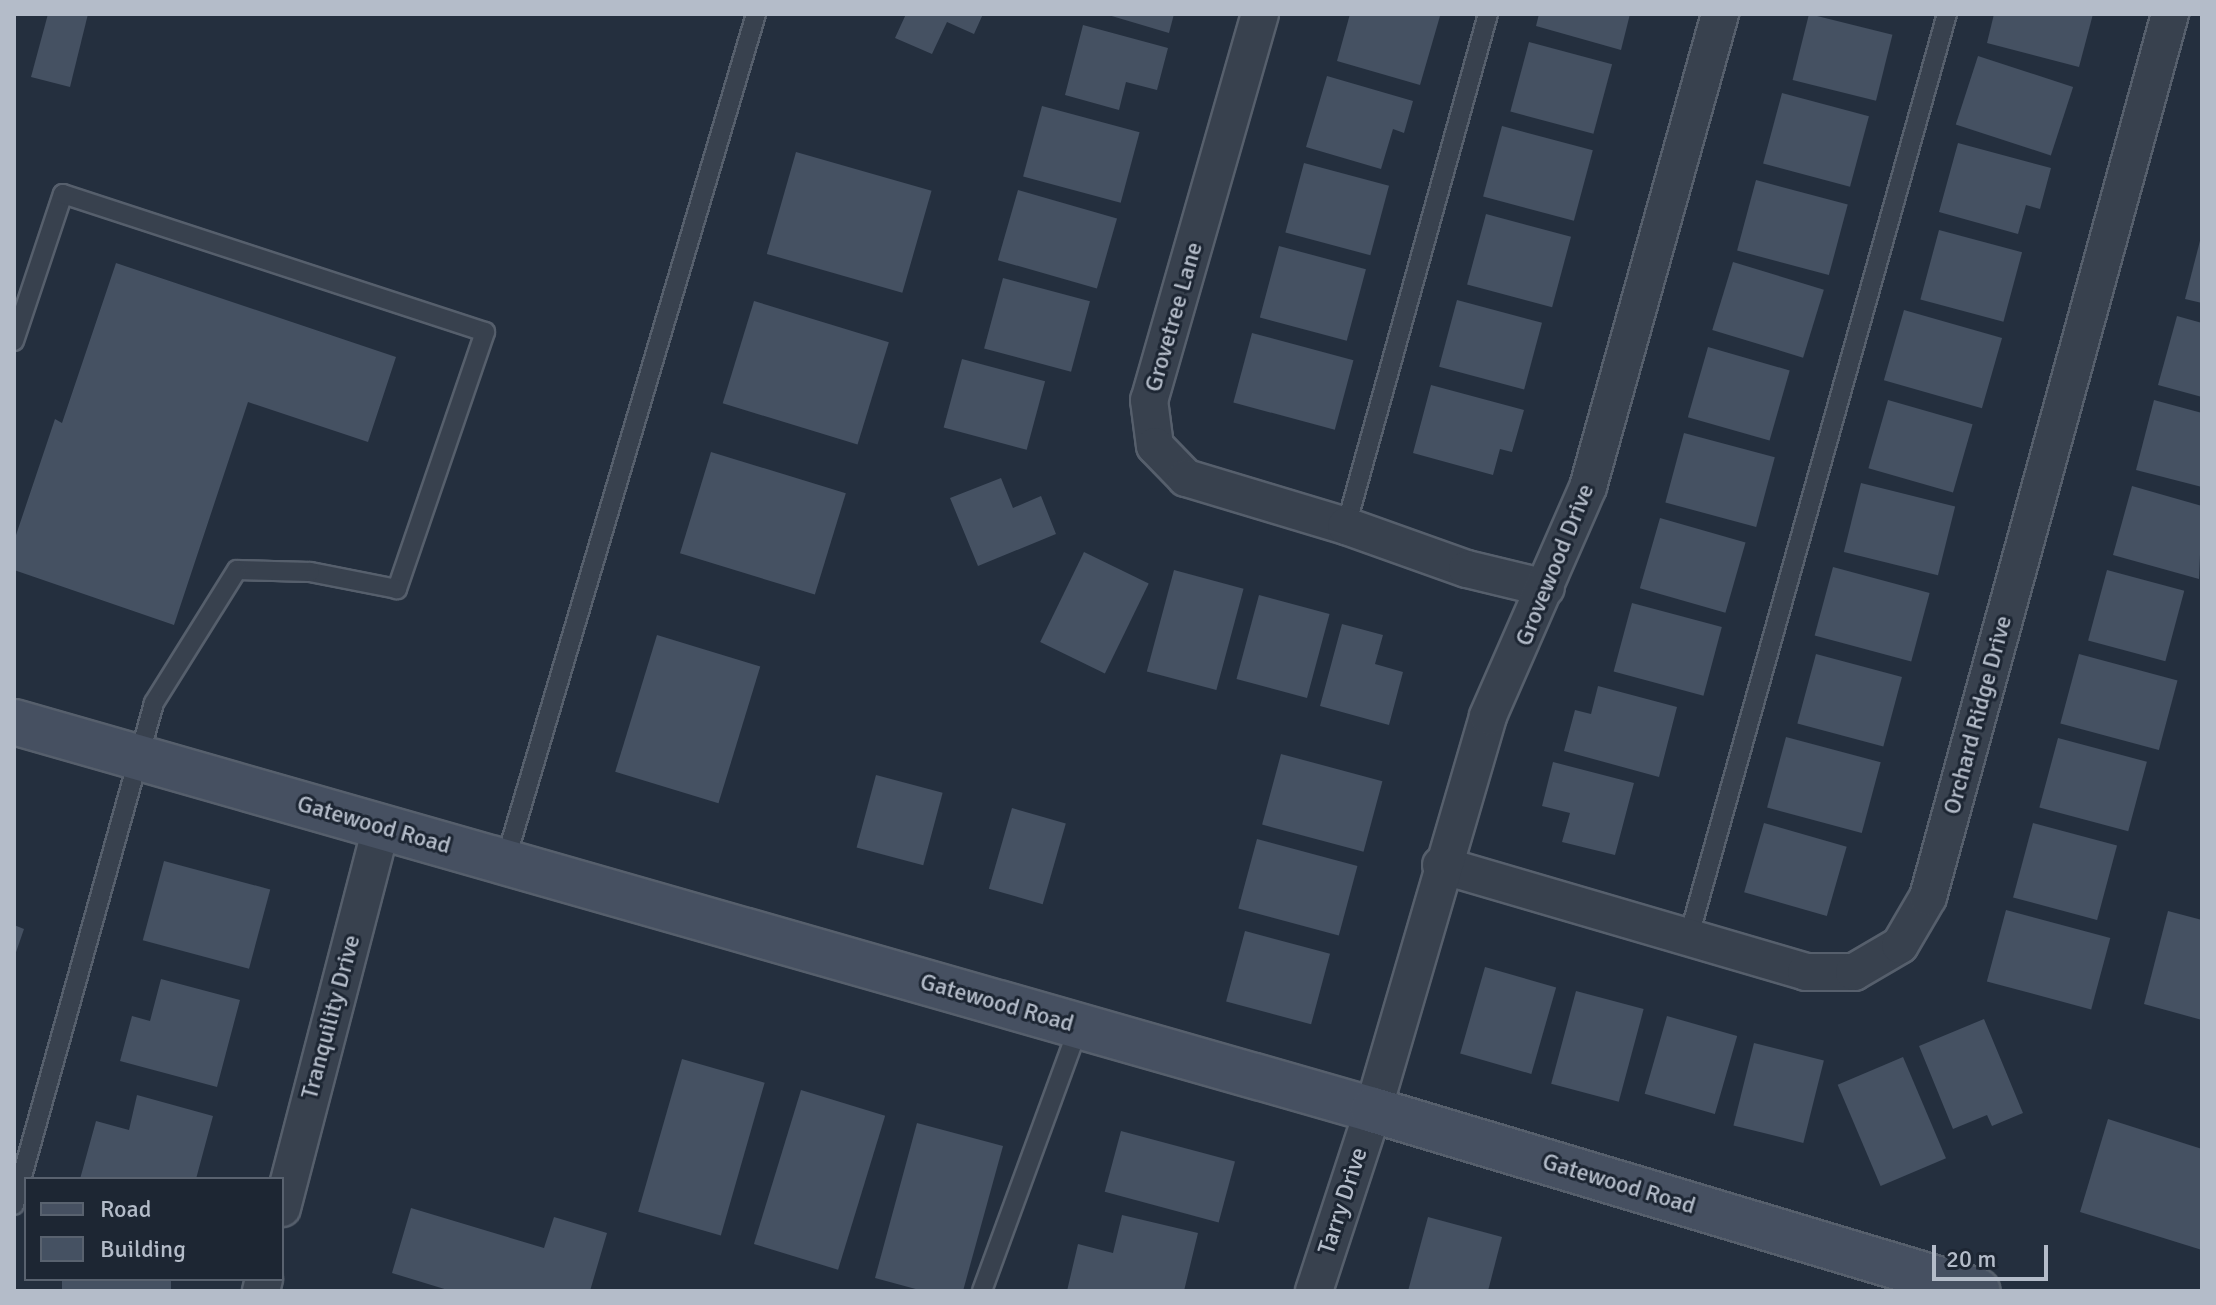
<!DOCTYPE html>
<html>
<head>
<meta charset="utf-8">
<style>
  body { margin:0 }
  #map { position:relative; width:2216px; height:1305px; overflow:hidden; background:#242f3e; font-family:Signika,sans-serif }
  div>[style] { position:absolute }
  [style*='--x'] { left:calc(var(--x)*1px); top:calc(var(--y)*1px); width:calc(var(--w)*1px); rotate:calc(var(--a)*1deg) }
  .building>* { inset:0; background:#455162; transform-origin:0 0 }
  .roads { filter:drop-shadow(2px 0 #565f6c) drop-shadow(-2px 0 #565f6c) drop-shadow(0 2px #565f6c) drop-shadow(0 -2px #565f6c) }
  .lane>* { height:18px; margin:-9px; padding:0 9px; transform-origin:9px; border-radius:9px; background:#38414e }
  .street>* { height:36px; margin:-18px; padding:0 18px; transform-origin:18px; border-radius:18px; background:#38414e }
  .secondary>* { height:44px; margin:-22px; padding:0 22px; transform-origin:22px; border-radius:22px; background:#465061 }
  span { translate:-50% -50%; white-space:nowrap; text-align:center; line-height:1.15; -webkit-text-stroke:6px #1d2633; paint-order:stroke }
  .street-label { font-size:24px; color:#b4bcc9 }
  .frame { position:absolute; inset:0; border:16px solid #b4bcc9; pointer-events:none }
  .legend { position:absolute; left:24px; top:1177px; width:260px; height:104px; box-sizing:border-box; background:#1d2633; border:2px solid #59626f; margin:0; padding:10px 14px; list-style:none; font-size:24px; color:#b4bcc9 }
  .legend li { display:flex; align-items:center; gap:16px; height:40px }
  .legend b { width:40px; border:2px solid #59626f }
  .scale { position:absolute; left:1932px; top:1245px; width:116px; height:36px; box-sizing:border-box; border:4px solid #b4bcc9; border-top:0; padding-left:10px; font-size:24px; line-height:28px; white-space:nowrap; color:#b4bcc9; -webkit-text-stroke:6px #1d2633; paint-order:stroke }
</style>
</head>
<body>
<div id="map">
  <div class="building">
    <i style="clip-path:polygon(48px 14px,88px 14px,70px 87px,31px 77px)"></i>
    <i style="clip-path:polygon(906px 14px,983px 14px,974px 34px,947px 22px,932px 54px,895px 38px)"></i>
    <i style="clip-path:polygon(1105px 14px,1174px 14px,1169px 33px)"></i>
    <i style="clip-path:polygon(1350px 14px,1440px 16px,1420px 85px,1337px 61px)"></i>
    <i style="clip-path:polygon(1539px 14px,1630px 14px,1621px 50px,1536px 26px)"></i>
    <i style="left:1809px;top:14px;width:86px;height:68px;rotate:14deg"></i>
    <i style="clip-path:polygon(1994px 14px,2093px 14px,2079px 67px,1987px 43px)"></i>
    <i style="clip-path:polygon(1083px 25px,1168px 48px,1157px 90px,1126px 82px,1119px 110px,1065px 95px)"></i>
    <i style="left:1529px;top:42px;width:86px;height:72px;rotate:15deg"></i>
    <i style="left:1978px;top:56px;width:100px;height:72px;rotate:18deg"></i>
    <i style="clip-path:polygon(1327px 76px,1413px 101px,1404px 133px,1393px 129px,1381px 169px,1306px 147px)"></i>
    <i style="left:1782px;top:93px;width:90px;height:73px;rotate:15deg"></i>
    <i style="left:1042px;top:106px;width:101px;height:73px;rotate:15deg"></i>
    <i style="left:1502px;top:126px;width:94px;height:73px;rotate:15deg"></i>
    <i style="clip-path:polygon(1958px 143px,2051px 168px,2040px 209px,2026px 205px,2018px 234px,1939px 212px)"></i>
    <i style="left:796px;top:152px;width:141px;height:106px;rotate:16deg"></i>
    <i style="left:1304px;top:163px;width:88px;height:72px;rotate:15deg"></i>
    <i style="left:1756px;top:180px;width:95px;height:73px;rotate:15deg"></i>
    <i style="left:1018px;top:190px;width:103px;height:73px;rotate:16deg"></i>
    <i style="left:1486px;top:214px;width:88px;height:73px;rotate:15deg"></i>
    <i style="left:1939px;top:230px;width:86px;height:72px;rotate:15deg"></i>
    <i style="clip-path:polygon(2201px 237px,2202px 238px,2202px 303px,2185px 299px)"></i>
    <i style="left:1279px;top:246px;width:90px;height:74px;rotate:15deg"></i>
    <i style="left:1733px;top:262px;width:95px;height:71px;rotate:17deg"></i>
    <i style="clip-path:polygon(116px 263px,396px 357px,368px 442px,248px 402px,174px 625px,14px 570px,14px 541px,55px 419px,62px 423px)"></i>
    <i style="left:1003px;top:278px;width:90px;height:73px;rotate:15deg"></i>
    <i style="left:1457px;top:300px;width:88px;height:69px;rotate:15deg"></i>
    <i style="left:754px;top:301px;width:141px;height:107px;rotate:17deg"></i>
    <i style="left:1904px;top:310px;width:102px;height:73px;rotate:16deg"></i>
    <i style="clip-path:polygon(2177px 316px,2202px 323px,2202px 397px,2158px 385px)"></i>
    <i style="left:1252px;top:333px;width:105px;height:72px;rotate:15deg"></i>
    <i style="left:1708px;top:347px;width:85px;height:73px;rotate:16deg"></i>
    <i style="left:962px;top:359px;width:86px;height:71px;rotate:15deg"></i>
    <i style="clip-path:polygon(1431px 385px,1524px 410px,1512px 452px,1500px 449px,1493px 475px,1413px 453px)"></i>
    <i style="left:1888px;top:400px;width:88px;height:71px;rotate:16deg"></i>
    <i style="clip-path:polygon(2154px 400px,2202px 413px,2202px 487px,2136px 470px)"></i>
    <i style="left:1684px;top:433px;width:94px;height:72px;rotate:15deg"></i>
    <i style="left:711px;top:452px;width:141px;height:106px;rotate:17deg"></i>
    <i style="clip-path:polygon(1001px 478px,1013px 508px,1041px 496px,1056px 534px,978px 566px,950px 498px)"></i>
    <i style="left:1861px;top:483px;width:97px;height:71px;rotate:14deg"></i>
    <i style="clip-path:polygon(2132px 486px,2202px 506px,2199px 579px,2113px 555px)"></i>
    <i style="left:1660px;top:518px;width:89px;height:73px;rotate:16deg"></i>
    <i style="left:1084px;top:552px;width:72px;height:100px;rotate:26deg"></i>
    <i style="left:1833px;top:567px;width:100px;height:71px;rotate:15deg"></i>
    <i style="left:1174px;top:570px;width:72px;height:105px;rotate:15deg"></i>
    <i style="left:2107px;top:570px;width:80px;height:73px;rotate:15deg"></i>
    <i style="left:1259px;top:595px;width:73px;height:87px;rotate:15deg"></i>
    <i style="left:1632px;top:603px;width:93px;height:71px;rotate:15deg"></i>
    <i style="clip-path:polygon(1342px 624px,1383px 635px,1375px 664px,1403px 672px,1389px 725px,1320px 706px)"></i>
    <i style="left:657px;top:635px;width:108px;height:143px;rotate:17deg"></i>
    <i style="left:1816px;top:654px;width:89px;height:72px;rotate:15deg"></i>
    <i style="left:2079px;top:654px;width:102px;height:72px;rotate:15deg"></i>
    <i style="clip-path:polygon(1598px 686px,1677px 707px,1659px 777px,1564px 751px,1575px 710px,1591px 714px)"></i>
    <i style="left:1786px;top:737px;width:98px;height:73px;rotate:15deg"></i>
    <i style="left:2058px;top:738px;width:92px;height:72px;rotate:15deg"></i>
    <i style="left:1281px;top:754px;width:105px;height:73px;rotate:15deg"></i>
    <i style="clip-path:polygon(1553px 762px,1634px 783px,1615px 855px,1562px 842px,1570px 813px,1542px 806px)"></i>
    <i style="left:876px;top:775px;width:69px;height:75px;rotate:15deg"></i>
    <i style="left:1012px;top:808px;width:56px;height:84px;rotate:16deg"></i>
    <i style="left:1764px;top:823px;width:86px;height:72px;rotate:16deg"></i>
    <i style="left:2033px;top:823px;width:87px;height:77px;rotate:15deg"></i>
    <i style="left:1257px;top:839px;width:104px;height:72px;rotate:15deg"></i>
    <i style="left:164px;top:861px;width:110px;height:82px;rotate:15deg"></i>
    <i style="left:2006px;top:910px;width:108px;height:74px;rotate:15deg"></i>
    <i style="clip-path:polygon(2168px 911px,2202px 920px,2202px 1020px,2144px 1004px)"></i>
    <i style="clip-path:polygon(14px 925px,24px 929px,14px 958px)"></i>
    <i style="left:1245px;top:931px;width:88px;height:73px;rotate:15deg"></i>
    <i style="left:1485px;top:967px;width:74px;height:90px;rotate:16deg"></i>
    <i style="clip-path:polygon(161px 979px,240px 1000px,217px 1087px,120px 1061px,132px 1016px,150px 1021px)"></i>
    <i style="left:1576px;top:991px;width:70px;height:96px;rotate:15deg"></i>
    <i style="left:1667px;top:1016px;width:73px;height:81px;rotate:16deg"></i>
    <i style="clip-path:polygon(1984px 1019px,2023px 1113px,1992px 1126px,1987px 1115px,1953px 1129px,1919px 1046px)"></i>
    <i style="left:1754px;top:1043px;width:72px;height:85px;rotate:14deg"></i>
    <i style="left:1903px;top:1057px;width:110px;height:71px;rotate:67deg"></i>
    <i style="left:682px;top:1059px;width:86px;height:159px;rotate:16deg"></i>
    <i style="left:801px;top:1090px;width:88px;height:161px;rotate:17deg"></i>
    <i style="clip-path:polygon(137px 1095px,213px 1116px,196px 1179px,80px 1179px,96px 1121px,129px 1130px)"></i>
    <i style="clip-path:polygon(2108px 1119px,2202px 1149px,2202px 1250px,2080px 1212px)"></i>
    <i style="clip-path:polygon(917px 1123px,1003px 1146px,963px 1291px,923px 1291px,875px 1278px)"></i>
    <i style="left:1121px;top:1131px;width:118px;height:63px;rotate:15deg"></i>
    <i style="clip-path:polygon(411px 1208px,544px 1248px,554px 1217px,607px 1233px,590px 1291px,451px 1291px,392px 1273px)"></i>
    <i style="clip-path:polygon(1122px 1215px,1198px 1233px,1184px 1291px,1067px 1291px,1078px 1244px,1113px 1253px)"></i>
    <i style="clip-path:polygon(1428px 1217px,1502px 1237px,1488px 1291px,1408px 1291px)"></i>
    <i style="left:62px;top:1279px;width:109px;height:12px"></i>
  </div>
  <div class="roads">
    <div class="lane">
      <i style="--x:14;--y:341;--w:155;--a:-71.6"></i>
      <i style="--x:63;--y:194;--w:444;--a:18.1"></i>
      <i style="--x:485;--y:332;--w:272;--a:108.9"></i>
      <i style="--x:397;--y:589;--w:89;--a:-168.9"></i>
      <i style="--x:310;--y:572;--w:73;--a:-178.4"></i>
      <i style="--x:237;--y:570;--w:157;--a:122"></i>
      <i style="--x:154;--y:703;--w:521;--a:105.58"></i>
      <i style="--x:1346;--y:526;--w:531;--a:-74.5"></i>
      <i style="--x:505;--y:862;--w:884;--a:-73.51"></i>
      <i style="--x:1689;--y:936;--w:957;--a:-74.37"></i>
      <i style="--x:982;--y:1291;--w:282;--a:-69.9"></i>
    </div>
    <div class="street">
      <i style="--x:1260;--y:14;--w:402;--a:106"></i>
      <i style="--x:1149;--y:400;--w:46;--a:82.6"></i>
      <i style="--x:1155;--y:446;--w:45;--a:45.9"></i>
      <i style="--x:1186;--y:478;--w:167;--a:16.7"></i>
      <i style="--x:1346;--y:526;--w:128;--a:19.6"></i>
      <i style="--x:1467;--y:569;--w:81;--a:13.5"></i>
      <i style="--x:1441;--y:865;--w:380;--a:16.3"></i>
      <i style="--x:1806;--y:972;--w:48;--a:0"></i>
      <i style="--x:1854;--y:972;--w:53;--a:-30.4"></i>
      <i style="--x:1900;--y:945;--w:56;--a:-59.7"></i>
      <i style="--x:1928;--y:897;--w:916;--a:-74.67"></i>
      <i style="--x:282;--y:1208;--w:394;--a:-75.4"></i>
      <i style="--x:261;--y:1291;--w:12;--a:-76"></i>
      <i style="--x:1314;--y:1291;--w:190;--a:-71.9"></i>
      <i style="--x:1373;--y:1110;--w:410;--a:-73.7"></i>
      <i style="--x:1488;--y:716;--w:250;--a:-66.4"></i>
      <i style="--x:1588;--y:487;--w:491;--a:-74.4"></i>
    </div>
    <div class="secondary">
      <i style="--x:14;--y:722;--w:1413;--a:15.93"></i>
      <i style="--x:1373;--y:1110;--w:631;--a:16.66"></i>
    </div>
  </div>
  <div class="street-label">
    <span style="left:1174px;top:317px;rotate:-74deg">Grovetree Lane</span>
    <span style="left:1555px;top:565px;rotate:-68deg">Grovewood Drive</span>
    <span style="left:1978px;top:715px;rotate:-75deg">Orchard Ridge Drive</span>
    <span style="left:374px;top:825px;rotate:16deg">Gatewood Road</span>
    <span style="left:997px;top:1003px;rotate:16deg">Gatewood Road</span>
    <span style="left:331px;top:1017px;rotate:-75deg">Tranquility Drive</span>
    <span style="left:1619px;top:1184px;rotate:17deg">Gatewood Road</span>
    <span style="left:1343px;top:1201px;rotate:-72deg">Tarry Drive</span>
  </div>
  <div class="frame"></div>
  <ul class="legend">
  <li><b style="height:10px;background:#465061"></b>Road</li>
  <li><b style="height:22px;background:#455162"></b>Building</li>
  </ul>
  <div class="scale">20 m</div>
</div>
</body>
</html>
